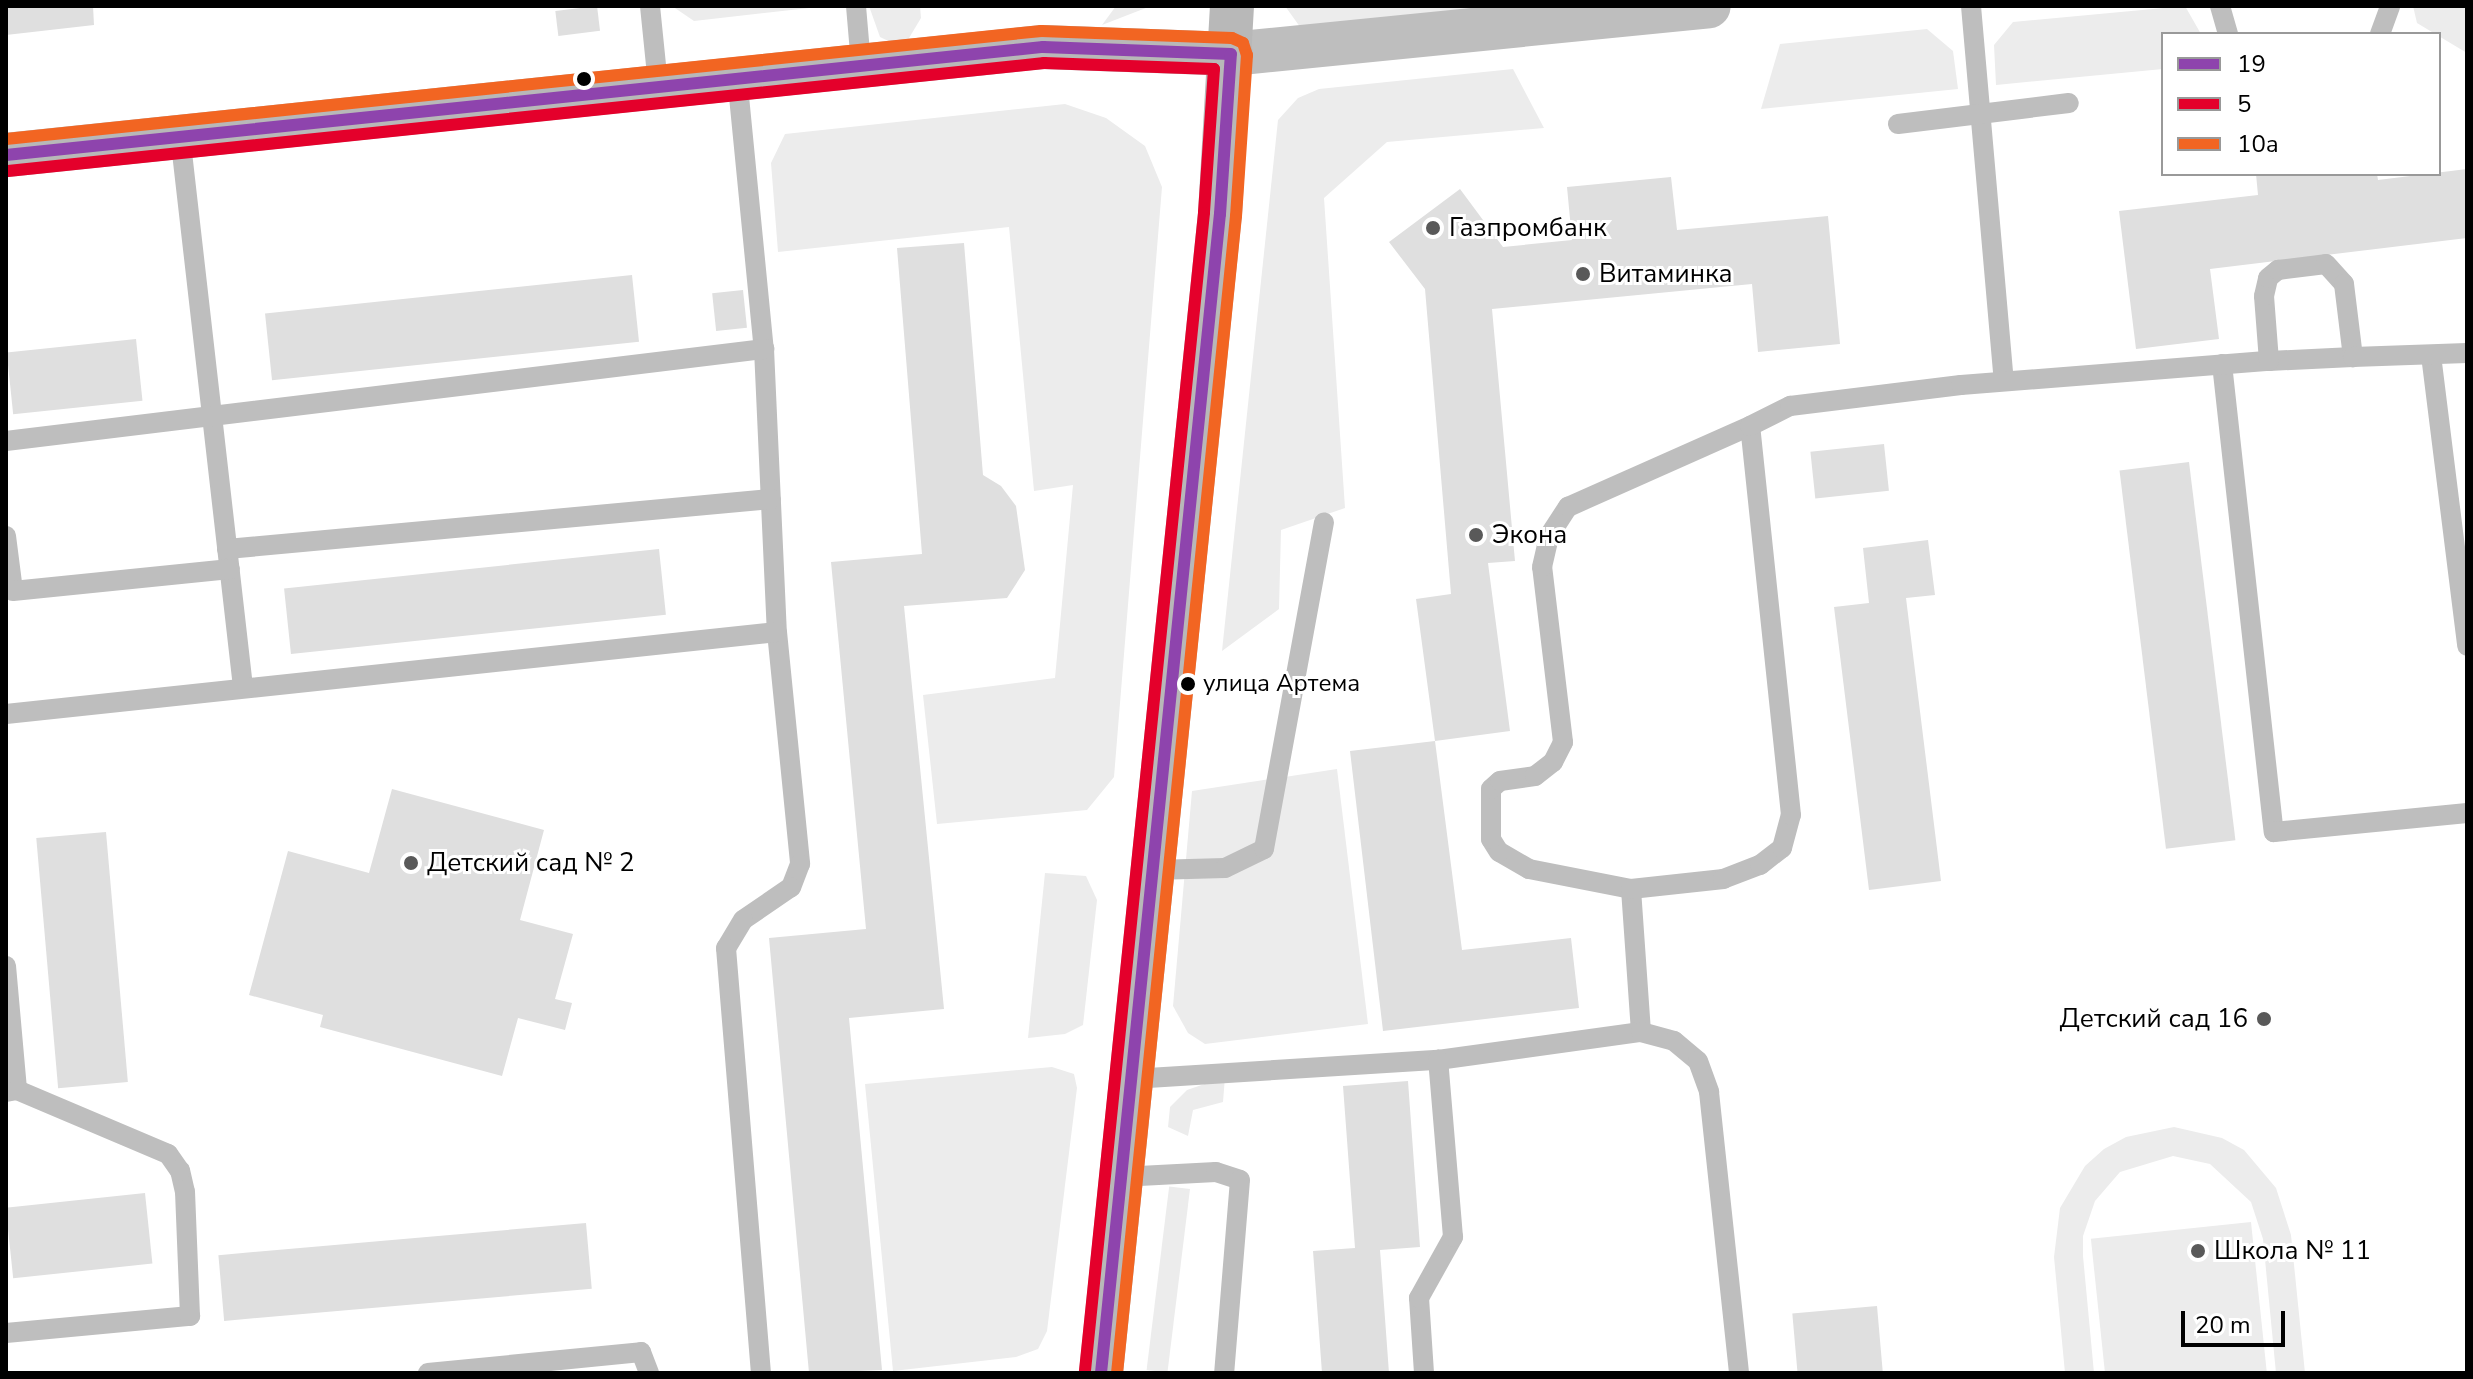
<!DOCTYPE html>
<html>
<head>
<meta charset="utf-8">
<style>
  body { margin:0 }
  #map { position:relative; width:2473px; height:1379px; overflow:hidden; background:#fff; font-family:"Nunito Sans",sans-serif }
  div>[style] { position:absolute }
  [style*='--x'] { left:calc(var(--x)*1px); top:calc(var(--y)*1px); width:calc(var(--w)*1px); rotate:calc(var(--a)*1deg) }
  .green>* { inset:0; background:#ececec; transform-origin:0 0 }
  .building>* { inset:0; background:#dfdfdf; transform-origin:0 0 }
  .service>* { height:20px; margin:-10px; padding:0 10px; transform-origin:10px; border-radius:10px; background:#bebebe }
  .tertiary>* { height:44px; margin:-22px; padding:0 22px; transform-origin:22px; border-radius:22px; background:#bebebe }
  .secondary>* { height:44px; margin:-22px; padding:0 22px; transform-origin:22px; border-radius:22px; background:#b8b8b8 }
  .bus-1>* { height:12px; margin:-6px; padding:0 6px; transform-origin:6px; border-radius:6px; background:#8e44ad }
  .bus-2>* { height:12px; margin:-6px; padding:0 6px; transform-origin:6px; border-radius:6px; background:#e4002b }
  .bus-3>* { height:12px; margin:-6px; padding:0 6px; transform-origin:6px; border-radius:6px; background:#f26522 }
  .dots>* { width:22px; height:22px; translate:-50% -50%; box-sizing:border-box; border:4px solid #fff; border-radius:50% }
  span { translate:-50% -50%; white-space:nowrap; text-align:center; line-height:1.15; -webkit-text-stroke:6px #fff; paint-order:stroke }
  .bus-label { font-size:24px; color:#000 }
  .left { translate:0 -50%; text-align:left }
  .poi-label { font-size:26px; color:#000 }
  .right { translate:-100% -50%; text-align:right }
  .frame { position:absolute; inset:0; border:8px solid #000; pointer-events:none }
  .legend { position:absolute; left:2161px; top:32px; width:280px; height:144px; box-sizing:border-box; background:#fff; border:2px solid #999; margin:0; padding:10px 14px; list-style:none; font-size:24px; color:#000 }
  .legend li { display:flex; align-items:center; gap:16px; height:40px }
  .legend b { width:40px; border:2px solid #999 }
  .scale { position:absolute; left:2181px; top:1311px; width:104px; height:36px; box-sizing:border-box; border:4px solid #000; border-top:0; padding-left:10px; font-size:24px; line-height:28px; white-space:nowrap; color:#000; -webkit-text-stroke:6px #fff; paint-order:stroke }
</style>
</head>
<body>
<div id="map">
  <div class="green">
    <i style="clip-path:polygon(672px 6px,827px 6px,694px 21px)"></i>
    <i style="clip-path:polygon(869px 6px,920px 6px,921px 18px,903px 48px,880px 37px)"></i>
    <i style="clip-path:polygon(1116px 6px,1151px 6px,1102px 25px)"></i>
    <i style="clip-path:polygon(1285px 6px,1660px 6px,1303px 31px)"></i>
    <i style="clip-path:polygon(2185px 6px,2201px 34px,2163px 34px,2163px 69px,1996px 85px,1994px 45px,2013px 22px)"></i>
    <i style="clip-path:polygon(2413px 6px,2467px 6px,2467px 53px,2417px 23px)"></i>
    <i style="clip-path:polygon(1927px 29px,1953px 51px,1958px 89px,1761px 109px,1780px 44px)"></i>
    <i style="clip-path:polygon(1513px 69px,1544px 128px,1387px 142px,1324px 198px,1345px 508px,1281px 530px,1279px 609px,1222px 651px,1278px 120px,1298px 98px,1319px 89px)"></i>
    <i style="clip-path:polygon(1065px 104px,1106px 118px,1145px 146px,1162px 187px,1114px 777px,1087px 810px,937px 824px,923px 695px,1055px 678px,1073px 485px,1034px 491px,1009px 227px,778px 252px,771px 163px,785px 134px)"></i>
    <i style="clip-path:polygon(1337px 769px,1368px 1024px,1205px 1044px,1188px 1033px,1173px 1006px,1192px 791px)"></i>
    <i style="clip-path:polygon(1045px 873px,1086px 876px,1097px 900px,1083px 1025px,1065px 1034px,1028px 1038px)"></i>
    <i style="clip-path:polygon(1052px 1067px,1074px 1074px,1077px 1088px,1047px 1331px,1038px 1349px,1016px 1357px,893px 1371px,865px 1084px)"></i>
    <i style="clip-path:polygon(1225px 1077px,1223px 1102px,1193px 1110px,1188px 1136px,1168px 1127px,1170px 1107px,1187px 1090px)"></i>
    <i style="clip-path:polygon(2174px 1127px,2222px 1138px,2244px 1150px,2276px 1188px,2291px 1235px,2305px 1373px,2276px 1373px,2263px 1239px,2251px 1202px,2210px 1164px,2173px 1156px,2120px 1172px,2095px 1201px,2083px 1236px,2083px 1256px,2094px 1373px,2065px 1373px,2054px 1257px,2060px 1208px,2085px 1166px,2104px 1149px,2126px 1137px)"></i>
    <i style="left:1190px;top:1189px;width:185px;height:21px;rotate:97deg"></i>
    <i style="left:2251px;top:1222px;width:152px;height:161px;rotate:84deg"></i>
  </div>
  <div class="building">
    <i style="clip-path:polygon(6px 6px,93px 6px,94px 25px,6px 35px)"></i>
    <i style="left:597px;top:6px;width:25px;height:42px;rotate:83deg"></i>
    <i style="clip-path:polygon(2467px 169px,2467px 238px,2210px 269px,2219px 339px,2136px 349px,2119px 211px,2258px 195px,2256px 174px,2377px 174px,2378px 180px)"></i>
    <i style="clip-path:polygon(1671px 177px,1677px 230px,1828px 216px,1840px 344px,1758px 352px,1752px 284px,1492px 309px,1515px 561px,1488px 563px,1510px 731px,1435px 741px,1416px 599px,1451px 594px,1425px 289px,1389px 242px,1460px 189px,1503px 247px,1572px 240px,1567px 187px)"></i>
    <i style="clip-path:polygon(964px 243px,983px 475px,1001px 486px,1016px 506px,1025px 570px,1007px 598px,904px 606px,944px 1009px,849px 1018px,882px 1370px,809px 1373px,769px 938px,866px 929px,831px 562px,922px 554px,897px 248px)"></i>
    <i style="left:632px;top:275px;width:67px;height:369px;rotate:84deg"></i>
    <i style="left:743px;top:290px;width:38px;height:31px;rotate:84deg"></i>
    <i style="left:136px;top:339px;width:62px;height:130px;rotate:84deg"></i>
    <i style="left:1884px;top:444px;width:47px;height:74px;rotate:84deg"></i>
    <i style="left:2189px;top:462px;width:381px;height:70px;rotate:83deg"></i>
    <i style="clip-path:polygon(1928px 540px,1935px 595px,1906px 598px,1941px 881px,1869px 890px,1834px 607px,1869px 603px,1863px 548px)"></i>
    <i style="left:659px;top:549px;width:66px;height:377px;rotate:84deg"></i>
    <i style="clip-path:polygon(1435px 741px,1462px 950px,1571px 938px,1579px 1008px,1383px 1031px,1350px 751px)"></i>
    <i style="clip-path:polygon(392px 789px,544px 830px,520px 920px,573px 934px,555px 999px,572px 1003px,565px 1030px,518px 1018px,502px 1076px,320px 1027px,323px 1015px,249px 995px,288px 851px,369px 873px)"></i>
    <i style="left:106px;top:832px;width:251px;height:70px;rotate:85deg"></i>
    <i style="clip-path:polygon(1408px 1081px,1420px 1247px,1380px 1250px,1389px 1373px,1322px 1373px,1313px 1251px,1355px 1248px,1343px 1086px)"></i>
    <i style="left:145px;top:1193px;width:71px;height:140px;rotate:84deg"></i>
    <i style="left:586px;top:1223px;width:66px;height:369px;rotate:85deg"></i>
    <i style="left:1877px;top:1306px;width:67px;height:85px;rotate:85deg"></i>
  </div>
  <div class="service">
    <i style="--x:650;--y:6;--w:79;--a:84.2"></i>
    <i style="--x:856;--y:6;--w:58;--a:85.1"></i>
    <i style="--x:1971;--y:6;--w:376;--a:85"></i>
    <i style="--x:2220;--y:6;--w:29;--a:74"></i>
    <i style="--x:2380;--y:34;--w:30;--a:-70"></i>
    <i style="--x:737;--y:76;--w:274;--a:84.4"></i>
    <i style="--x:764;--y:349;--w:283;--a:87.4"></i>
    <i style="--x:777;--y:632;--w:233;--a:84.3"></i>
    <i style="--x:800;--y:864;--w:25;--a:111"></i>
    <i style="--x:791;--y:887;--w:58;--a:145.5"></i>
    <i style="--x:743;--y:920;--w:33;--a:121"></i>
    <i style="--x:726;--y:948;--w:426;--a:85.3"></i>
    <i style="--x:1898;--y:124;--w:172;--a:-7"></i>
    <i style="--x:180;--y:135;--w:556;--a:83.49"></i>
    <i style="--x:2431;--y:355;--w:293;--a:82.9"></i>
    <i style="--x:2269;--y:361;--w:84;--a:-2.7"></i>
    <i style="--x:2222;--y:364;--w:471;--a:83.7"></i>
    <i style="--x:2274;--y:832;--w:194;--a:-5.6"></i>
    <i style="--x:6;--y:441;--w:764;--a:-6.92"></i>
    <i style="--x:6;--y:536;--w:55;--a:82.7"></i>
    <i style="--x:13;--y:591;--w:218;--a:-5.8"></i>
    <i style="--x:227;--y:549;--w:546;--a:-5.25"></i>
    <i style="--x:6;--y:714;--w:775;--a:-6.07"></i>
    <i style="--x:1153;--y:870;--w:72;--a:-1.6"></i>
    <i style="--x:1225;--y:868;--w:43;--a:-26"></i>
    <i style="--x:1264;--y:849;--w:332;--a:-79.6"></i>
    <i style="--x:1631;--y:889;--w:104;--a:-168.9"></i>
    <i style="--x:1529;--y:869;--w:34;--a:-150"></i>
    <i style="--x:1499;--y:852;--w:15;--a:-122"></i>
    <i style="--x:1491;--y:839;--w:50;--a:-90"></i>
    <i style="--x:1491;--y:789;--w:12;--a:-42"></i>
    <i style="--x:1500;--y:781;--w:35;--a:-8"></i>
    <i style="--x:1535;--y:776;--w:23;--a:-38"></i>
    <i style="--x:1553;--y:762;--w:22;--a:-63"></i>
    <i style="--x:1563;--y:742;--w:176;--a:-96.8"></i>
    <i style="--x:1542;--y:567;--w:32;--a:-77"></i>
    <i style="--x:1549;--y:536;--w:35;--a:-57"></i>
    <i style="--x:1568;--y:507;--w:199;--a:-24"></i>
    <i style="--x:6;--y:966;--w:124;--a:84.9"></i>
    <i style="--x:17;--y:1090;--w:11;--a:170"></i>
    <i style="--x:1641;--y:1032;--w:143;--a:-94"></i>
    <i style="--x:1631;--y:889;--w:93;--a:-6.2"></i>
    <i style="--x:1723;--y:879;--w:40;--a:-21"></i>
    <i style="--x:1760;--y:865;--w:28;--a:-38"></i>
    <i style="--x:1782;--y:848;--w:34;--a:-75"></i>
    <i style="--x:1791;--y:815;--w:391;--a:-96"></i>
    <i style="--x:1750;--y:426;--w:45;--a:-26.6"></i>
    <i style="--x:1790;--y:406;--w:172;--a:-7"></i>
    <i style="--x:1961;--y:385;--w:309;--a:-4.5"></i>
    <i style="--x:2269;--y:361;--w:65;--a:-94.4"></i>
    <i style="--x:2264;--y:296;--w:18;--a:-77"></i>
    <i style="--x:2268;--y:278;--w:13;--a:-39"></i>
    <i style="--x:2278;--y:270;--w:48;--a:-7.1"></i>
    <i style="--x:2326;--y:264;--w:27;--a:48"></i>
    <i style="--x:2344;--y:284;--w:74;--a:83"></i>
    <i style="--x:2353;--y:357;--w:114;--a:-2"></i>
    <i style="--x:1132;--y:1079;--w:307;--a:-3.6"></i>
    <i style="--x:1438;--y:1060;--w:205;--a:-7.9"></i>
    <i style="--x:1641;--y:1032;--w:34;--a:15"></i>
    <i style="--x:1674;--y:1041;--w:31;--a:40"></i>
    <i style="--x:1698;--y:1061;--w:33;--a:70"></i>
    <i style="--x:1709;--y:1092;--w:283;--a:83.9"></i>
    <i style="--x:1120;--y:1177;--w:96;--a:-3"></i>
    <i style="--x:1216;--y:1172;--w:25;--a:18"></i>
    <i style="--x:1240;--y:1180;--w:194;--a:94.7"></i>
    <i style="--x:6;--y:1333;--w:185;--a:-5.3"></i>
    <i style="--x:190;--y:1316;--w:124;--a:-92.3"></i>
    <i style="--x:185;--y:1192;--w:22;--a:-103"></i>
    <i style="--x:180;--y:1171;--w:21;--a:-125"></i>
    <i style="--x:168;--y:1154;--w:164;--a:-157"></i>
    <i style="--x:428;--y:1373;--w:214;--a:-5.6"></i>
    <i style="--x:641;--y:1352;--w:22;--a:69"></i>
    <i style="--x:1424;--y:1373;--w:75;--a:-93.8"></i>
    <i style="--x:1419;--y:1298;--w:70;--a:-60.9"></i>
    <i style="--x:1453;--y:1237;--w:178;--a:-94.8"></i>
  </div>
  <div class="tertiary">
    <i style="--x:1231;--y:54;--w:480;--a:-5.7"></i>
  </div>
  <div class="secondary">
    <i style="--x:6;--y:155;--w:1043;--a:-5.95"></i>
    <i style="--x:1043;--y:47;--w:188;--a:2.1"></i>
    <i style="--x:1101;--y:1373;--w:1165;--a:-84.14"></i>
    <i style="--x:1220;--y:214;--w:208;--a:-86.7"></i>
  </div>
  <div class="bus-1">
    <i style="--x:6;--y:155;--w:1043;--a:-5.95"></i>
    <i style="--x:1043;--y:47;--w:188;--a:2.1"></i>
    <i style="--x:1101;--y:1373;--w:1165;--a:-84.14"></i>
    <i style="--x:1220;--y:214;--w:160;--a:-86.1"></i>
  </div>
  <div class="bus-2">
    <i style="--x:8;--y:171;--w:1042;--a:-5.95"></i>
    <i style="--x:1044;--y:63;--w:170;--a:2"></i>
    <i style="--x:1214;--y:69;--w:144;--a:94"></i>
    <i style="--x:1204;--y:213;--w:1164;--a:95.87"></i>
  </div>
  <div class="bus-3">
    <i style="--x:6;--y:139;--w:1041;--a:-5.96"></i>
    <i style="--x:1041;--y:31;--w:191;--a:2.1"></i>
    <i style="--x:1232;--y:38;--w:12;--a:24"></i>
    <i style="--x:1243;--y:43;--w:13;--a:72"></i>
    <i style="--x:1247;--y:55;--w:161;--a:93.9"></i>
    <i style="--x:1236;--y:216;--w:1163;--a:95.87"></i>
  </div>
  <div class="dots">
    <i style="left:584px;top:79px;background:#000"></i>
    <i style="left:1433px;top:228px;background:#595959"></i>
    <i style="left:1583px;top:274px;background:#595959"></i>
    <i style="left:1476px;top:535px;background:#595959"></i>
    <i style="left:1188px;top:684px;background:#000"></i>
    <i style="left:411px;top:863px;background:#595959"></i>
    <i style="left:2264px;top:1019px;background:#595959"></i>
    <i style="left:2198px;top:1251px;background:#595959"></i>
  </div>
  <div class="bus-label">
    <span class="left" style="left:1203px;top:684px">улица Артема</span>
  </div>
  <div class="poi-label">
    <span class="left" style="left:1449px;top:228px">Газпромбанк</span>
    <span class="left" style="left:1599px;top:274px">Витаминка</span>
    <span class="left" style="left:1492px;top:535px">Экона</span>
    <span class="left" style="left:427px;top:863px">Детский сад № 2</span>
    <span class="right" style="left:2248px;top:1019px">Детский сад 16</span>
    <span class="left" style="left:2214px;top:1251px">Школа № 11</span>
  </div>
  <div class="frame"></div>
  <ul class="legend">
  <li><b style="height:10px;background:#8e44ad"></b>19</li>
  <li><b style="height:10px;background:#e4002b"></b>5</li>
  <li><b style="height:10px;background:#f26522"></b>10а</li>
  </ul>
  <div class="scale">20 m</div>
</div>
</body>
</html>
